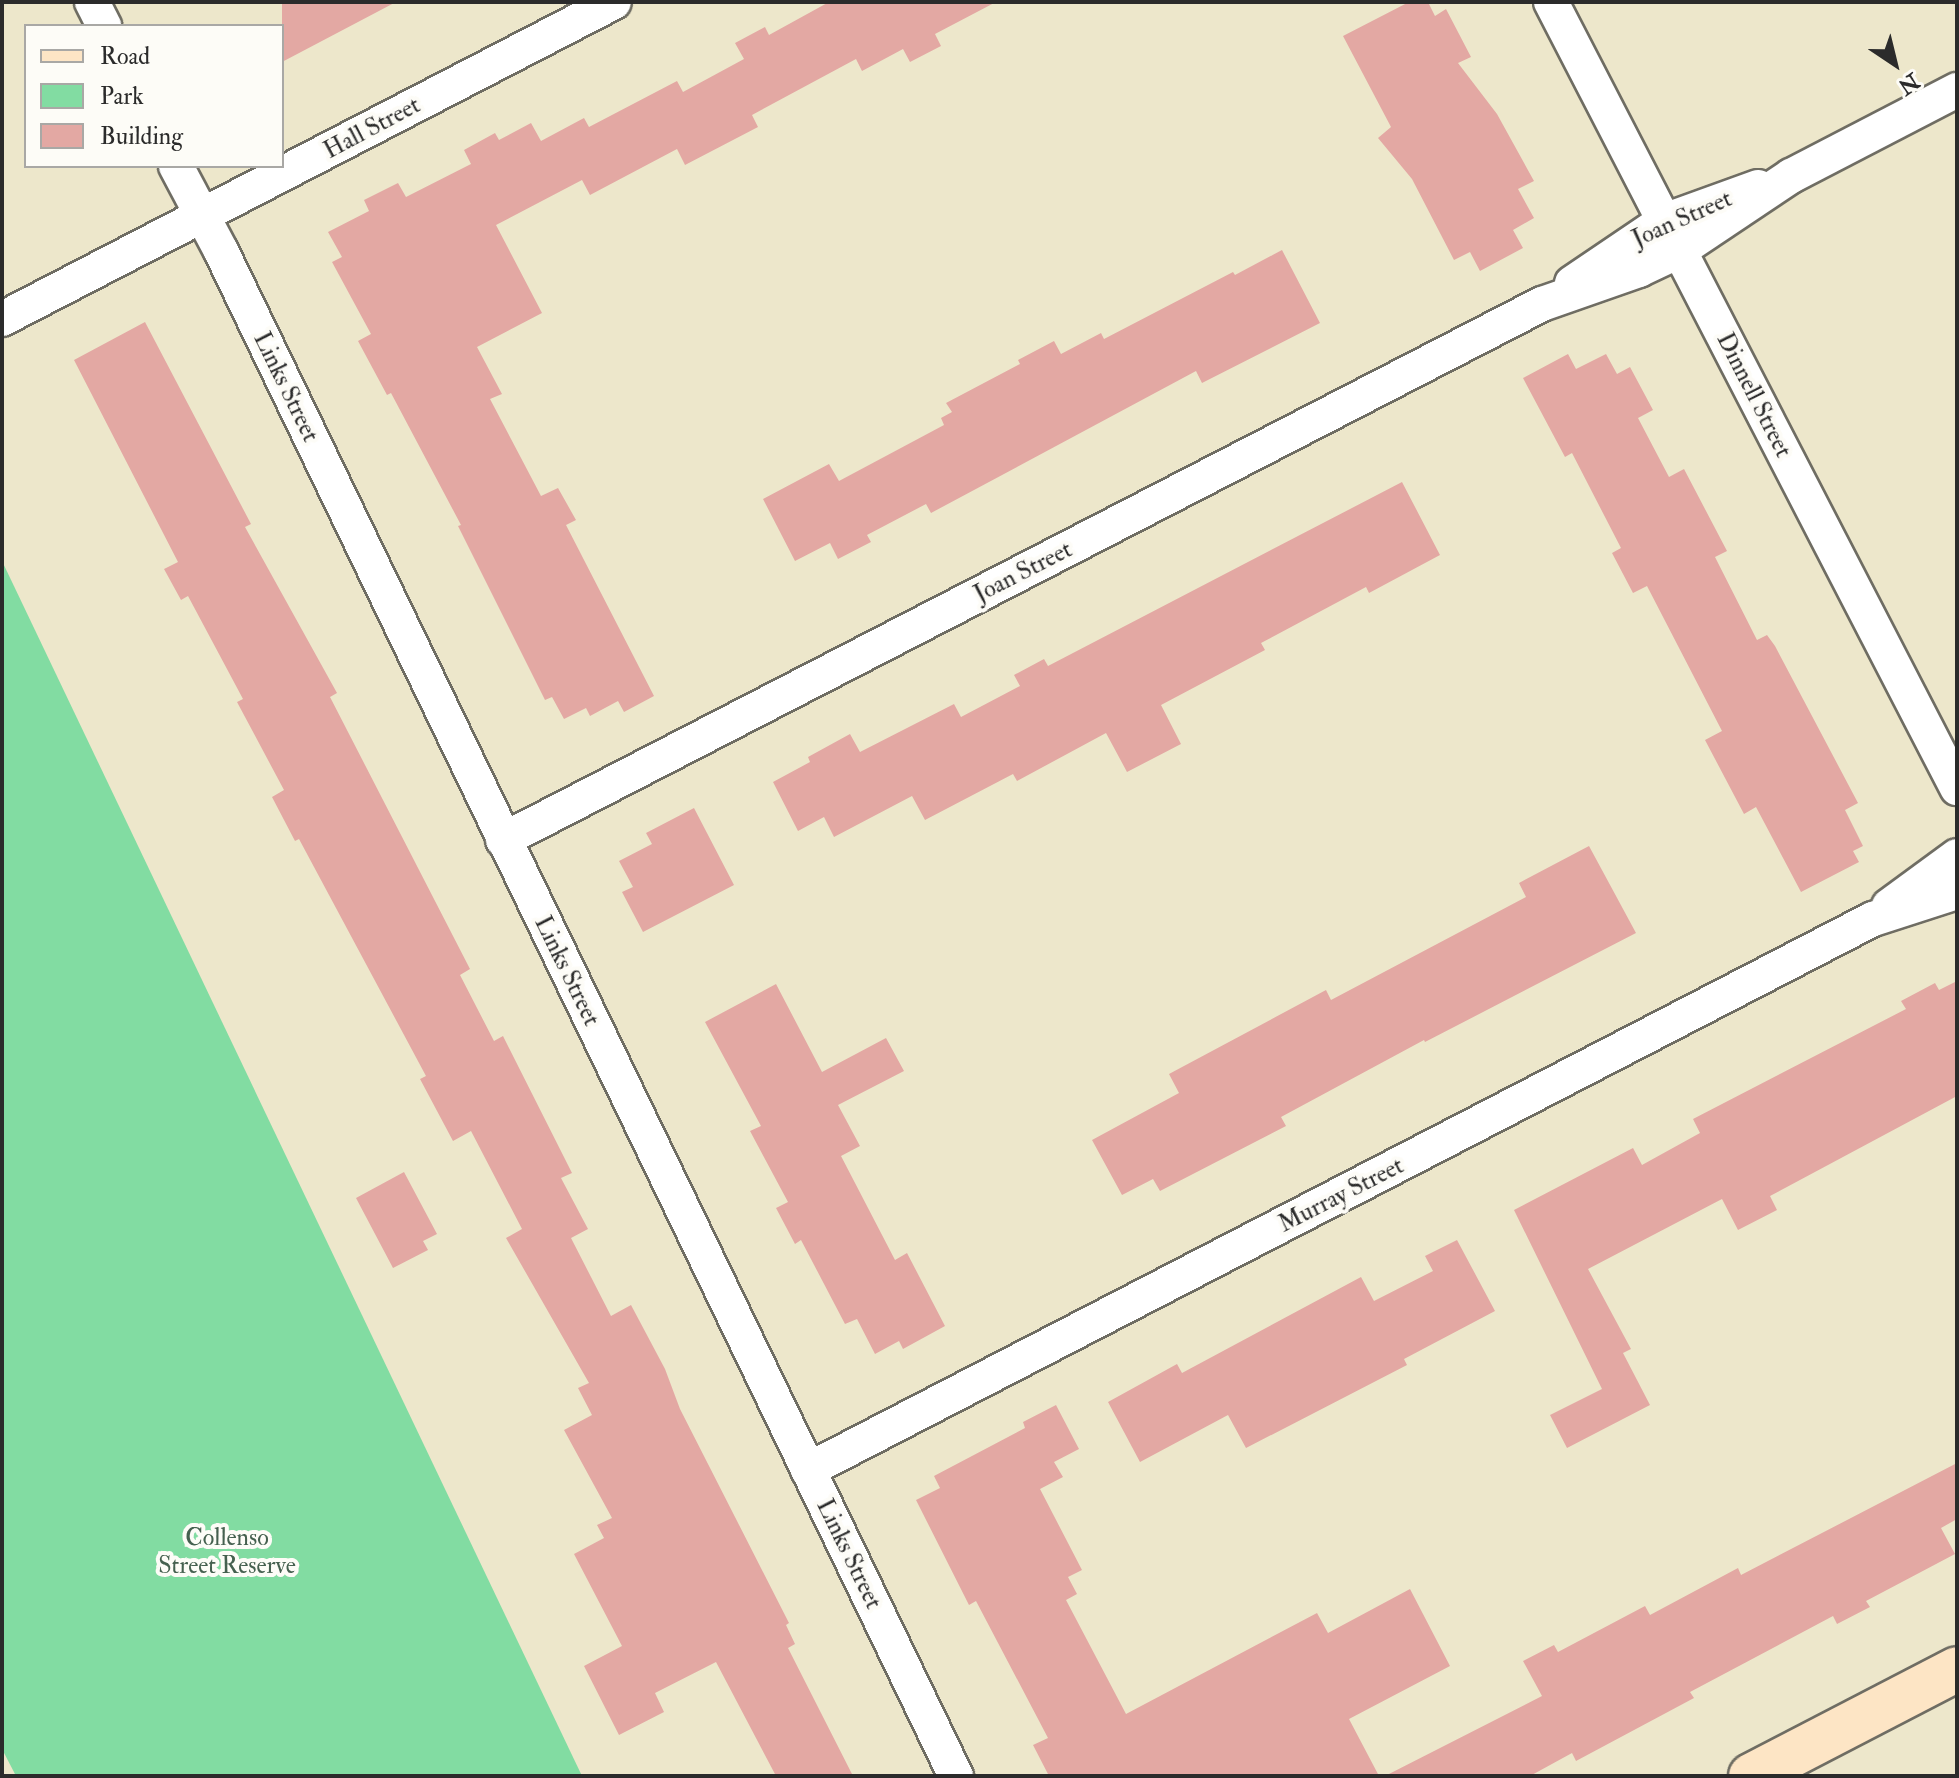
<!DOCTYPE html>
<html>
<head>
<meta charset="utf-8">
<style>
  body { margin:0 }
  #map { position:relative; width:1959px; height:1778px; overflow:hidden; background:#ede7cb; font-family:"IM FELL Double Pica",serif }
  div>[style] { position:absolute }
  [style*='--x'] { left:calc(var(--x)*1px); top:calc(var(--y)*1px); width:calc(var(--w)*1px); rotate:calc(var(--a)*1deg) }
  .green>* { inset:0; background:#82dca2 }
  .building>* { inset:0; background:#e3a8a3 }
  .roads { filter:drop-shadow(2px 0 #6f6d63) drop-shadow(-2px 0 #6f6d63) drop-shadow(0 2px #6f6d63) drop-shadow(0 -2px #6f6d63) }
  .street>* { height:34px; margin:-17px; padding:0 17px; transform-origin:17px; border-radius:17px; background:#fff }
  .secondary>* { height:44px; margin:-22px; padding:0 22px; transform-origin:22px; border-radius:22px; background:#fde5c5 }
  span { translate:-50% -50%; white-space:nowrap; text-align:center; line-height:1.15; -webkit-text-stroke:8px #fdfcf7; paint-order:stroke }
  .street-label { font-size:24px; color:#2b2b2b }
  .park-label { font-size:24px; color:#45604f }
  .frame { position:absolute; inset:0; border:4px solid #2b2b2b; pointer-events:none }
  .legend { position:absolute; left:24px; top:24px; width:260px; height:144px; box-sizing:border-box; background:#fdfcf7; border:2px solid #a9a8a5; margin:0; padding:10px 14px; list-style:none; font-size:24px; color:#2b2b2b }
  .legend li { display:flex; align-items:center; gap:16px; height:40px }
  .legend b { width:40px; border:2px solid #a9a8a5 }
  .north { position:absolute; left:1855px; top:24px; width:80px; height:80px; -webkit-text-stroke:6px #fdfcf7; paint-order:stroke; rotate:145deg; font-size:22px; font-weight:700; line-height:32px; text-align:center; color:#2b2b2b }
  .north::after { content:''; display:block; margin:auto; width:28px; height:36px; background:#2b2b2b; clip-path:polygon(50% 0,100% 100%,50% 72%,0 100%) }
</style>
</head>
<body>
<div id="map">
  <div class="green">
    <i style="clip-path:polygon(2px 561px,582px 1776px,16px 1776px,2px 1749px)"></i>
  </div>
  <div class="building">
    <i style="clip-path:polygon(282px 2px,396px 2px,282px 62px)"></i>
    <i style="clip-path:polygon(829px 2px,996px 2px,935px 34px,941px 46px,910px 62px,903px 49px,862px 71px,856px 59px,752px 115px,758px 127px,685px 165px,677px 149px,590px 195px,582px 180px,496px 225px,542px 313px,477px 347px,502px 394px,490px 399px,541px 496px,558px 488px,576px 520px,566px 525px,654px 696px,624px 712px,618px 701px,590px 716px,586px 708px,564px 719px,552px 697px,545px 700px,458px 526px,461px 525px,391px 393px,387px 395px,358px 341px,371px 334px,332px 262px,342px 257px,328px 232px,369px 211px,364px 200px,398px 183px,406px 197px,471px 164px,464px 150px,495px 133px,499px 140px,531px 123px,541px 141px,584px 118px,589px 127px,677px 81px,683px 92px,744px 59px,735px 43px,765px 27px,769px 35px)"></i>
    <i style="clip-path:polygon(1409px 2px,1428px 2px,1435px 16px,1446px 9px,1471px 57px,1458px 63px,1497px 114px,1534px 181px,1518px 189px,1534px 218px,1513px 230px,1523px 248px,1480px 271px,1470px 252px,1454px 260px,1412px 179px,1378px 138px,1391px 127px,1343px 36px)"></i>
    <i style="clip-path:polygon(1282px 250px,1320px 323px,1202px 383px,1196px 371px,931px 513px,926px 504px,867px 535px,871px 542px,838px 559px,830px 543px,795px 561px,763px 499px,829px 464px,839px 481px,944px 425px,941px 418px,952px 412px,946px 403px,1020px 364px,1018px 360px,1054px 341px,1061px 354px,1101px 333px,1104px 339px,1233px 272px,1235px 275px)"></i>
    <i style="clip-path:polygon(145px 322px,251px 524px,245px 527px,337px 693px,330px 697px,470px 969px,460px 975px,494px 1041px,503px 1036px,572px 1173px,561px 1178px,588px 1229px,571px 1238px,611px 1316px,631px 1305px,665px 1369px,680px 1409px,789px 1623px,786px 1625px,795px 1644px,788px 1648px,853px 1776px,776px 1776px,716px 1662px,655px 1693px,664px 1712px,619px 1735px,584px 1666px,622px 1646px,574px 1554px,604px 1538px,597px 1525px,612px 1518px,564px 1430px,592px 1415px,578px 1388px,589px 1383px,506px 1238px,522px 1229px,471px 1131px,453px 1141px,420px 1079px,426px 1076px,299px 839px,295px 841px,272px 797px,284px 790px,237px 702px,243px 699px,188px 596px,181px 600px,164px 569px,178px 562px,74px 360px)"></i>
    <i style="clip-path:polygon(1568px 354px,1576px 369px,1606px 354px,1617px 374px,1630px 367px,1653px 410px,1638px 418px,1669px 477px,1684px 469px,1727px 551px,1715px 557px,1757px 640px,1767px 635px,1775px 646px,1858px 803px,1845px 810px,1863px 846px,1853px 851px,1859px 862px,1801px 892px,1756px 807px,1744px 814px,1705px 740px,1722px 731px,1647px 586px,1633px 593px,1612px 553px,1621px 548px,1572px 453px,1565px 457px,1523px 378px)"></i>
    <i style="clip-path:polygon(1402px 482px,1440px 555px,1369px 593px,1366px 587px,1261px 643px,1265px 650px,1161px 705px,1181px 744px,1127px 772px,1106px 733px,1017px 781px,1013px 774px,925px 820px,912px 796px,834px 837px,824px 817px,798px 831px,773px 782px,810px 762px,808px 757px,850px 734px,860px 752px,954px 704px,961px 717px,1020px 686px,1014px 675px,1044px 659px,1048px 666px)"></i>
    <i style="clip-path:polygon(694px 808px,734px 885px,643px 932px,622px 892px,633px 887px,619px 861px,652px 844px,646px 833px)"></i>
    <i style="clip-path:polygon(1589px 846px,1636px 933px,1425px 1042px,1424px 1040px,1281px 1117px,1286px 1126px,1255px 1142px,1160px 1191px,1153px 1179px,1122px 1195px,1092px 1140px,1179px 1093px,1169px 1074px,1326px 990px,1331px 1000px,1526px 897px,1519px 883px)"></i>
    <i style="clip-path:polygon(1957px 981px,1957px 1096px,1770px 1196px,1777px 1210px,1738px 1230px,1722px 1199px,1588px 1269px,1631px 1349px,1623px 1353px,1650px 1405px,1567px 1448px,1550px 1415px,1602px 1389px,1514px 1210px,1633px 1148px,1642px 1165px,1700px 1133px,1693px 1119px,1906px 1009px,1901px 1001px,1935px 983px,1939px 990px)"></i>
    <i style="clip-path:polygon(776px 984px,822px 1072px,886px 1038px,904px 1071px,838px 1105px,860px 1146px,841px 1156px,895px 1260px,907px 1253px,945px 1326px,903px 1349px,899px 1341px,875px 1354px,857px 1319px,845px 1324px,801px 1240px,795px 1244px,776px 1208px,788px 1202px,750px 1131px,761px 1126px,705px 1022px)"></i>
    <i style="clip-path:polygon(404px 1172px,437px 1234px,423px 1241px,428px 1250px,393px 1268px,356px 1198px)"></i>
    <i style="clip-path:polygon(1457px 1240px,1495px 1311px,1404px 1359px,1407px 1365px,1246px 1448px,1228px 1415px,1140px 1462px,1108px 1402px,1177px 1364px,1182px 1373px,1361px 1277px,1374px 1301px,1433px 1271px,1425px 1256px)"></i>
    <i style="clip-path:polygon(1056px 1405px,1079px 1449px,1054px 1462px,1063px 1477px,1040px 1489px,1082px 1570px,1068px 1577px,1077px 1594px,1066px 1600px,1126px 1714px,1317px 1613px,1328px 1633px,1410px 1589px,1450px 1666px,1349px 1719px,1379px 1776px,1049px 1776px,1033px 1745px,1048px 1738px,976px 1601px,969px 1605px,916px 1500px,940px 1488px,934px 1476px,1025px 1428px,1023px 1422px)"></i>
    <i style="clip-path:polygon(1957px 1463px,1957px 1519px,1941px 1528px,1955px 1554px,1866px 1601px,1870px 1607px,1837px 1624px,1833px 1616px,1690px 1692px,1694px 1698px,1576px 1761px,1572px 1753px,1530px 1776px,1385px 1776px,1542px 1696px,1523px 1661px,1554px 1645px,1558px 1652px,1645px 1606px,1650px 1615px,1738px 1568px,1741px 1575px)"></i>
  </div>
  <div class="roads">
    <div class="street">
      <i style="--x:92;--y:2;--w:27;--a:63"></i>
      <i style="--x:1551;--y:2;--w:885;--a:62.68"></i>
      <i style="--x:176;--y:166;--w:96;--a:62.1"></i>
      <i style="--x:221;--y:251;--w:1693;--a:64.27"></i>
      <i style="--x:1572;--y:283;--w:111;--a:-34"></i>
      <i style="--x:1664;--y:221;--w:100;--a:-19.9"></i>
      <i style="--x:2;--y:319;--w:689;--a:-27.38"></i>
      <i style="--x:503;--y:840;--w:1169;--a:-27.29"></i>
      <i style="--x:1542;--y:304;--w:103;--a:-19.3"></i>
      <i style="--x:1639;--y:270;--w:44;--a:-25.4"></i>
      <i style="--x:1679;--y:251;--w:135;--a:-33.8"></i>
      <i style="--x:1791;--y:176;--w:187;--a:-27.4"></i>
      <i style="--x:1889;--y:906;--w:84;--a:-36.3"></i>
      <i style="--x:808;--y:1470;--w:1199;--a:-27.36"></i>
      <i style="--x:1873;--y:919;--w:88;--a:-17.8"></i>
    </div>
    <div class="secondary">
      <i style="--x:1751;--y:1776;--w:232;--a:-27.4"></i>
    </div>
  </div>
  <div class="street-label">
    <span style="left:372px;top:128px;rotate:-28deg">Hall Street</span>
    <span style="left:1682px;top:219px;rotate:-24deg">Joan Street</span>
    <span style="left:286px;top:387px;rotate:64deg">Links Street</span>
    <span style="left:1754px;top:395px;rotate:63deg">Dinnell Street</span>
    <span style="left:1023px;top:572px;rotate:-27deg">Joan Street</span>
    <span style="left:567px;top:971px;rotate:64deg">Links Street</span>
    <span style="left:1341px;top:1195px;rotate:-27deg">Murray Street</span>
    <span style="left:849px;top:1554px;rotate:64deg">Links Street</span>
  </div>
  <div class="park-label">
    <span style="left:227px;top:1552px">Collenso<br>Street Reserve</span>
  </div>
  <div class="frame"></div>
  <ul class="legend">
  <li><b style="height:10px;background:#fde5c5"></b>Road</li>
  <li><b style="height:22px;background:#82dca2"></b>Park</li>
  <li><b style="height:22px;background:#e3a8a3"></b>Building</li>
  </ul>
  <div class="north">N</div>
</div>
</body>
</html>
